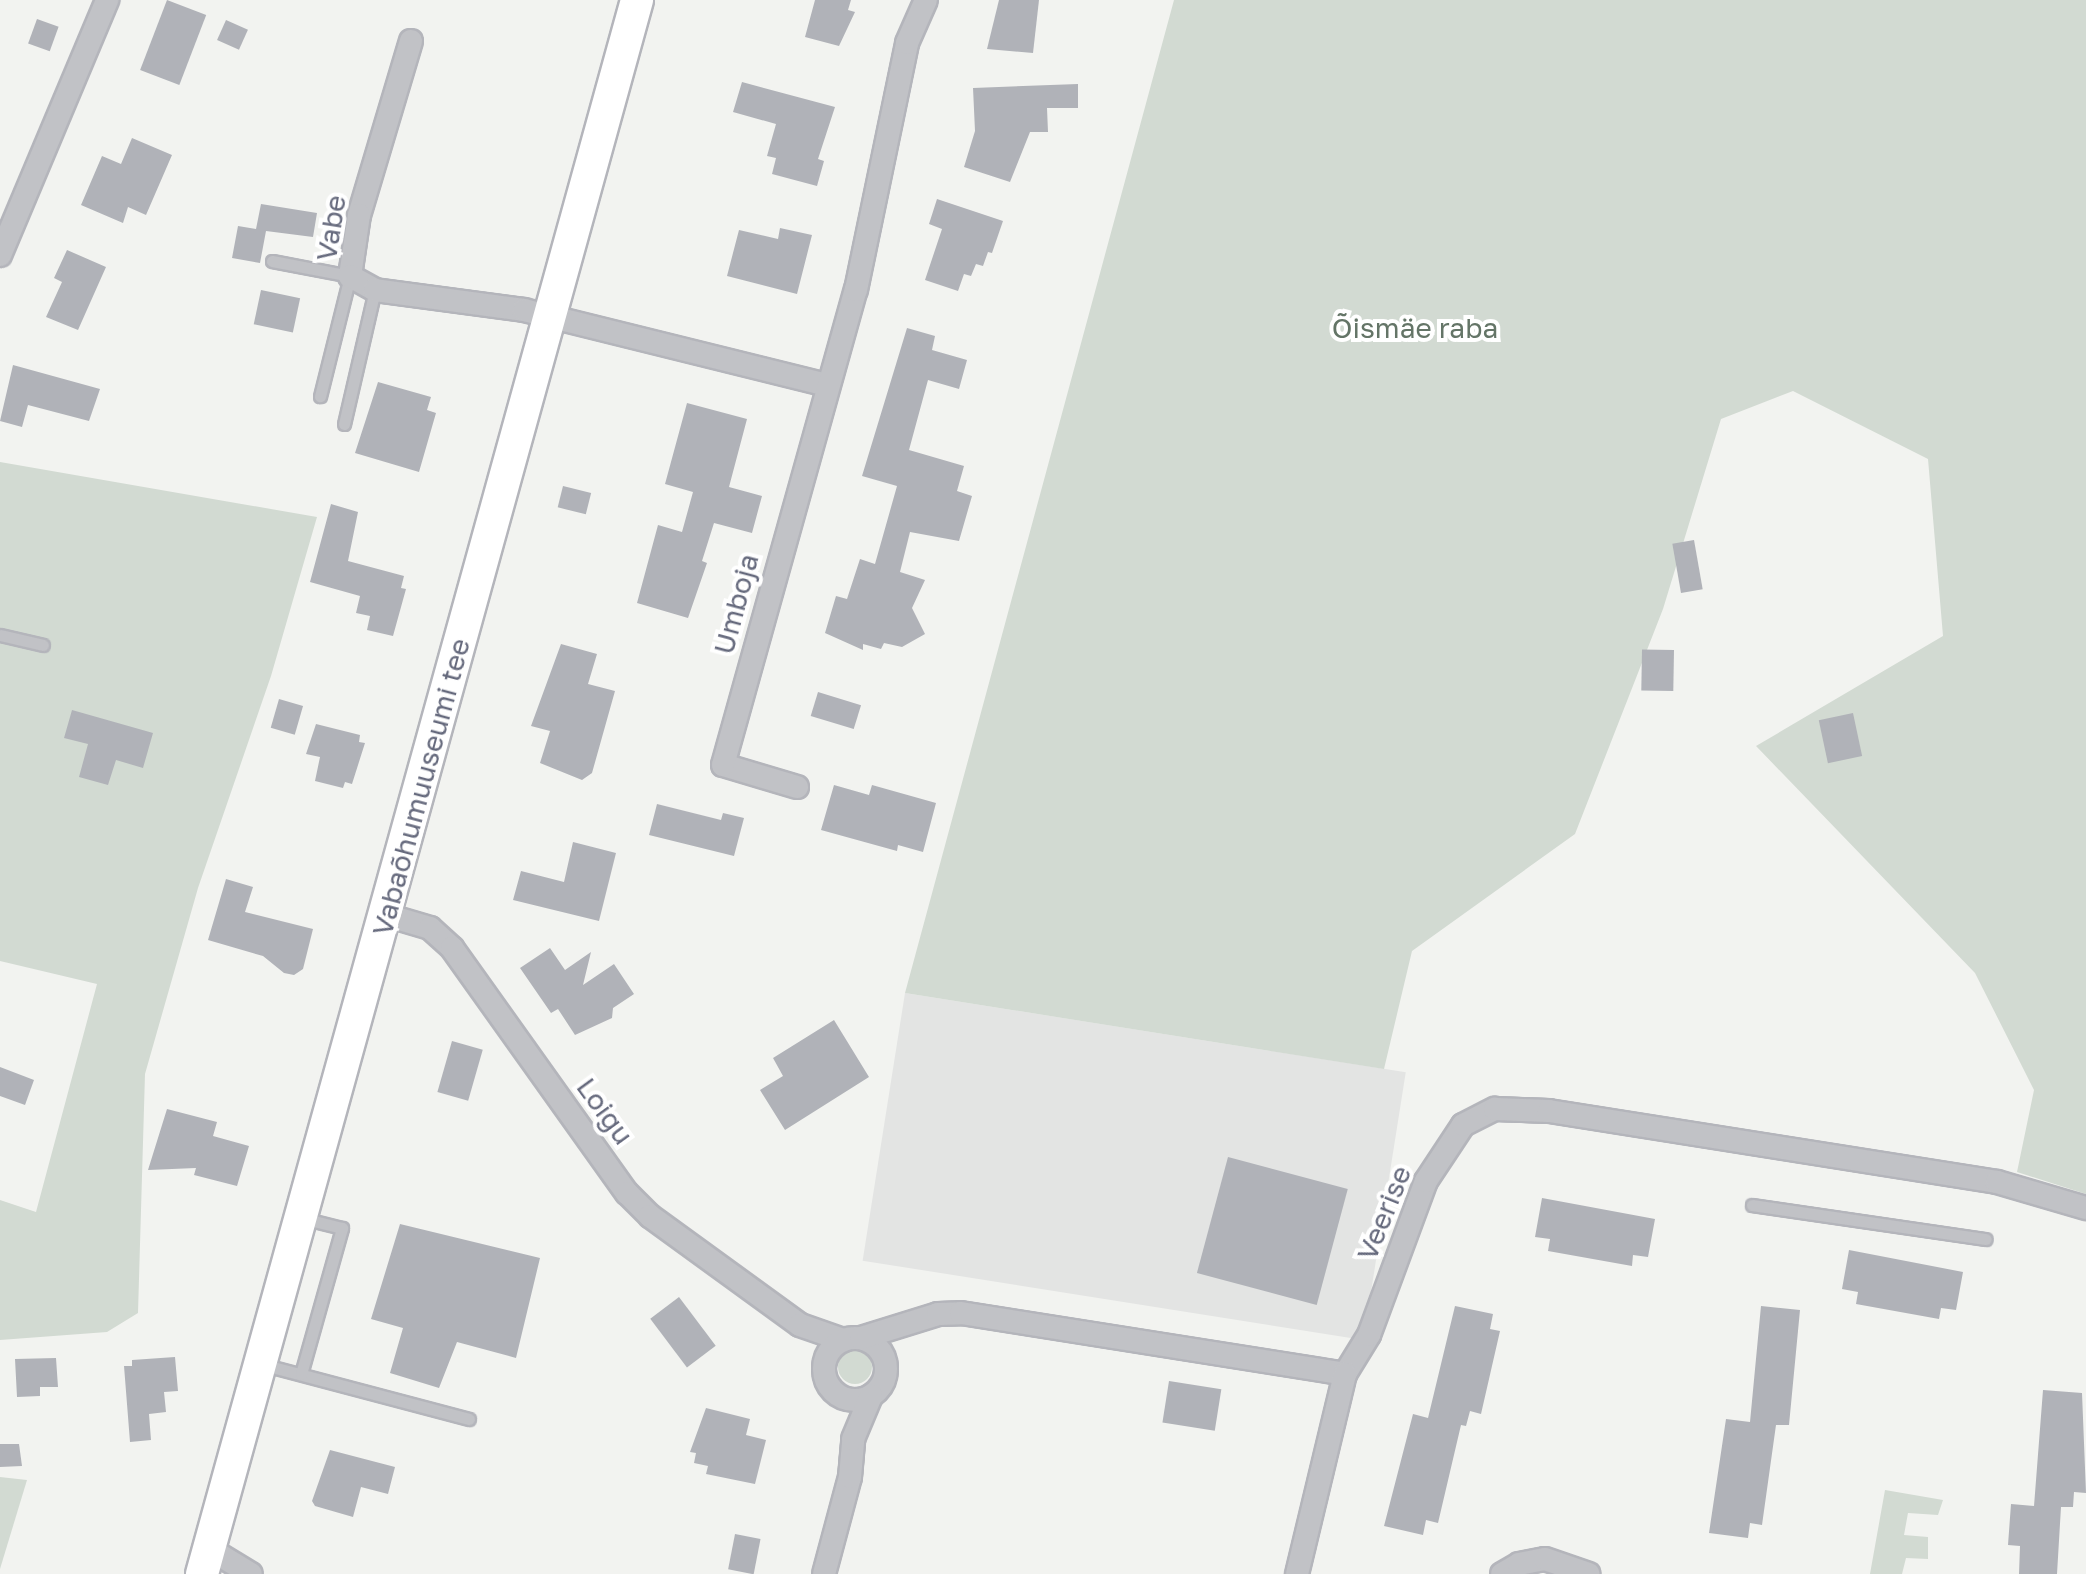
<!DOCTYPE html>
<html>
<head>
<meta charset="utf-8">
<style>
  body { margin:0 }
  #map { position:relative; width:2086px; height:1574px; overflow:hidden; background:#f2f3f0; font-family:"Golos Text",sans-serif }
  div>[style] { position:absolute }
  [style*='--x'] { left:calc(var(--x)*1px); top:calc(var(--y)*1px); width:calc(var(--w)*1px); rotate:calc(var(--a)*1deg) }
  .built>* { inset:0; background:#e3e4e3; transform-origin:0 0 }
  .green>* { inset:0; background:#d2dad2 }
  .round { border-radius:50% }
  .building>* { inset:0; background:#b0b2b8; transform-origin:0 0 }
  .roads { filter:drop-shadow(2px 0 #b4b5bb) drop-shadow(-2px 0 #b4b5bb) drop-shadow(0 2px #b4b5bb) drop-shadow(0 -2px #b4b5bb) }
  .lane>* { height:11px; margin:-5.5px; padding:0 5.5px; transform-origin:5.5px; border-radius:5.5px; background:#c1c2c6 }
  .street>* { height:22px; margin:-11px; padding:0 11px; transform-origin:11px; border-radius:11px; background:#c1c2c6 }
  .street>.ring { margin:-11px; padding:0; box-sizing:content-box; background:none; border:22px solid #c1c2c6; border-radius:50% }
  .secondary>* { height:32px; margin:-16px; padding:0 16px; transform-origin:16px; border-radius:16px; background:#fff }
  span { translate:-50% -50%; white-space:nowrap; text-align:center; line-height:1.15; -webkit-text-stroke:8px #fff; paint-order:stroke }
  .street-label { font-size:28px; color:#666a7d }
  .park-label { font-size:28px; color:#647567 }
</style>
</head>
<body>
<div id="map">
  <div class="built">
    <i style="left:905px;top:993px;width:507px;height:271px;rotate:9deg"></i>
  </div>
  <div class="green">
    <i style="clip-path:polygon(1174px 0,2086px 0,2086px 1194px,2017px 1172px,2034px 1090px,1975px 973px,1756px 746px,1943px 636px,1928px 459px,1793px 391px,1721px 419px,1663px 609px,1575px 834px,1412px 951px,1384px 1069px,905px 993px)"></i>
    <i style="clip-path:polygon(0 462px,317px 517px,271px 676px,198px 888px,145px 1074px,138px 1313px,107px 1332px,0 1340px,0 1200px,36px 1212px,97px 984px,0 961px)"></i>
    <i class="round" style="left:838px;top:1350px;width:34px;height:34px"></i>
    <i style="clip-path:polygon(0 1477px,27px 1480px,0 1569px)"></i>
    <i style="clip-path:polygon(1885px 1490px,1943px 1500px,1938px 1515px,1908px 1513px,1904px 1535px,1928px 1537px,1928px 1559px,1906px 1558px,1902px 1574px,1870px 1574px)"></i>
  </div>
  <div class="building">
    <i style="left:167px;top:0;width:42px;height:75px;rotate:21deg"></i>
    <i style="clip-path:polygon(815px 0,851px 0,848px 10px,855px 12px,839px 46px,805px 37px)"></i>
    <i style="clip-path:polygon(999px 0,1039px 0,1033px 53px,987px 49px)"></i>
    <i style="left:37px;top:19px;width:23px;height:26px;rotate:20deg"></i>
    <i style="left:226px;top:20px;width:24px;height:22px;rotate:24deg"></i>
    <i style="clip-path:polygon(742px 82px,835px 107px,818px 159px,824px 161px,817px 186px,772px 174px,776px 158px,767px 156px,776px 124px,733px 112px)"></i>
    <i style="clip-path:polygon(1078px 84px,1078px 108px,1047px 108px,1048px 132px,1030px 132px,1010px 182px,964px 167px,975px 131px,973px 88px)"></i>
    <i style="clip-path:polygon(132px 138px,172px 155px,146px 215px,128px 207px,123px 223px,81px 205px,102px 156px,121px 164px)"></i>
    <i style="clip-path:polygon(937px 199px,1003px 221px,992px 253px,988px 252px,983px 266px,976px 264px,971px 276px,964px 274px,958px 291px,925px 280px,942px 229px,929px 224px)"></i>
    <i style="clip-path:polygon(261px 204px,317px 213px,313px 237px,266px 231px,260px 263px,232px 258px,238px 226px,256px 229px)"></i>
    <i style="clip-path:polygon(780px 228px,812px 235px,797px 294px,727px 276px,739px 230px,778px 239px)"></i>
    <i style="clip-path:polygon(67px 250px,106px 267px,78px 330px,46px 317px,62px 282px,54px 278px)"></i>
    <i style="left:261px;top:290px;width:40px;height:35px;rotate:12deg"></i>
    <i style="clip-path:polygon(907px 328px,935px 336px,932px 350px,967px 360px,959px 389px,928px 380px,909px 450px,964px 466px,957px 491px,972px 496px,959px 541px,910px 532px,900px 572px,925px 580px,912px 608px,925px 634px,902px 647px,884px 643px,881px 649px,863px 644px,863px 650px,825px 633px,836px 596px,847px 599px,860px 559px,875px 564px,897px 486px,862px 476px)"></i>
    <i style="clip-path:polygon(13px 365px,100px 389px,89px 421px,28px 405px,22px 427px,0 421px)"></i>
    <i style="clip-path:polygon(378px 382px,431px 397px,427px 410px,436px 413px,419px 472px,355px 453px)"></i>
    <i style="clip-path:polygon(687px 403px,747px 419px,729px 487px,762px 496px,752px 533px,714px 523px,702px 561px,707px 563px,688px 618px,637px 603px,658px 525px,682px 532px,693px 492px,665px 484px)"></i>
    <i style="left:563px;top:486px;width:29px;height:22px;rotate:14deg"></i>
    <i style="clip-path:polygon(331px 504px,358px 512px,348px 561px,404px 576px,401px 588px,406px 589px,393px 636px,367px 630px,370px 616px,356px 613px,360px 596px,310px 582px)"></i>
    <i style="left:1694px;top:540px;width:50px;height:22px;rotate:80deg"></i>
    <i style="clip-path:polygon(561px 644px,597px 654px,588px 684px,615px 691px,592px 773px,582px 780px,540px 763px,550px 731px,531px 726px)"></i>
    <i style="left:1674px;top:650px;width:41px;height:32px;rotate:91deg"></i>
    <i style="left:818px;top:692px;width:45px;height:25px;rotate:17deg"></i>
    <i style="left:279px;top:699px;width:25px;height:30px;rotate:16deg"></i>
    <i style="clip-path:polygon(72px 710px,153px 733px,143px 768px,116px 760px,108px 785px,79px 777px,88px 744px,64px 738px)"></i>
    <i style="left:1853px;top:713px;width:44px;height:35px;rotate:78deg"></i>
    <i style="clip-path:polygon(316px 724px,360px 735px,359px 742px,365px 743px,352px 784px,345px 782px,343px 788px,315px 781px,320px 757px,306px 754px)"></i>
    <i style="clip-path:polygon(834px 785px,869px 795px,872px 785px,936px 803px,923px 852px,898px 845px,897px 851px,821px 830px)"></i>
    <i style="clip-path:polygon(657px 804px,721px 820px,723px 813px,744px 818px,734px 856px,649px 835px)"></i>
    <i style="clip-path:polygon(573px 842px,616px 853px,599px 921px,513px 900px,521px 871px,564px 882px)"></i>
    <i style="clip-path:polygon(226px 879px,253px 887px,245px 912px,313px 929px,303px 969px,294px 975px,284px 973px,263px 956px,208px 940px)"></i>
    <i style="clip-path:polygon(550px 948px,565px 970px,591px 952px,583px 985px,614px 964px,634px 994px,613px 1008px,612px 1018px,575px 1035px,558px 1009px,551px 1013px,520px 968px)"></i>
    <i style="clip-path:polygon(834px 1020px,869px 1077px,785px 1130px,760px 1090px,783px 1076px,773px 1058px)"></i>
    <i style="left:452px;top:1041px;width:32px;height:53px;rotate:16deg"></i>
    <i style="clip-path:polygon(0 1067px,34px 1080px,25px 1105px,0 1096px)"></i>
    <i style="clip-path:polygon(167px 1109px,217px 1122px,213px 1136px,249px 1146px,237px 1186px,194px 1175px,196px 1168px,148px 1170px)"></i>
    <i style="left:1228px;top:1157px;width:124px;height:120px;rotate:15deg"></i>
    <i style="clip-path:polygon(1542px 1198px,1655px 1219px,1648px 1257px,1633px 1255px,1632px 1266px,1548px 1251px,1550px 1239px,1535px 1237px)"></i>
    <i style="clip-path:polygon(400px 1224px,540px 1258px,516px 1358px,457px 1342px,439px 1388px,390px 1373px,403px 1328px,371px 1319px)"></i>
    <i style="clip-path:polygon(1849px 1250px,1963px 1272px,1956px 1310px,1941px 1308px,1939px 1319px,1856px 1304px,1858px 1292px,1842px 1289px)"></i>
    <i style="left:679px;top:1297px;width:61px;height:36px;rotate:53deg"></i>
    <i style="clip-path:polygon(1455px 1306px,1493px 1314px,1490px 1329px,1500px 1331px,1481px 1414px,1470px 1411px,1466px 1426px,1461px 1425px,1438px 1523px,1426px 1520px,1423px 1535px,1384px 1526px,1413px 1414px,1428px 1418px)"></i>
    <i style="clip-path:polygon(1761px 1306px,1800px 1310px,1789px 1425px,1776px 1425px,1762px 1525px,1750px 1523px,1748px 1538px,1709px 1533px,1726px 1419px,1750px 1422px)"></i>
    <i style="clip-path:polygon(175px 1357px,178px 1391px,164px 1392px,166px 1412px,149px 1414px,151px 1440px,130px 1442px,124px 1366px,132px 1366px,132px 1360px)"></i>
    <i style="clip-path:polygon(56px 1358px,58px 1387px,40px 1387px,40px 1396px,17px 1397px,15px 1359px)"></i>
    <i style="left:1169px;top:1381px;width:53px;height:42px;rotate:9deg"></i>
    <i style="clip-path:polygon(2043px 1390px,2082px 1393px,2086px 1493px,2074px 1492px,2073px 1507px,2061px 1507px,2057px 1574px,2019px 1574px,2020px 1546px,2008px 1545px,2011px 1504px,2034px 1506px)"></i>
    <i style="clip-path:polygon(706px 1408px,750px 1419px,746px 1435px,766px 1440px,755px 1484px,706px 1474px,708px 1466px,694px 1463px,696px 1453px,690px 1452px)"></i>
    <i style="clip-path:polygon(0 1444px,19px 1444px,22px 1466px,0 1467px)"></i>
    <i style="clip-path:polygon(330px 1450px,395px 1467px,388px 1494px,361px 1487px,353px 1517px,315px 1506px,312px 1501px)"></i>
    <i style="left:735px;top:1534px;width:26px;height:36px;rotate:11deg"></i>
  </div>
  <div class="roads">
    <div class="lane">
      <i style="--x:272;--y:261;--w:79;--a:10.9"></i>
      <i style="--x:350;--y:276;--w:124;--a:104"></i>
      <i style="--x:344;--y:424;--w:138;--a:-77"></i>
      <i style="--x:0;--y:635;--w:44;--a:13.1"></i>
      <i style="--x:1752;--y:1205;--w:236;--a:8.3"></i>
      <i style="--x:261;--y:1364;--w:215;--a:14.8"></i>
      <i style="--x:301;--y:1374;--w:152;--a:-74.3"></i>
      <i style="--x:342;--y:1228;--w:41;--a:-166"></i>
    </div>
    <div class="street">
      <i style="--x:411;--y:41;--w:182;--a:106.6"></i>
      <i style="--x:359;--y:215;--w:62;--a:98.4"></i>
      <i style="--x:350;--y:276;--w:29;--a:29"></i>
      <i style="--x:375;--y:290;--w:150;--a:7.6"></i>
      <i style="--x:524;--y:310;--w:312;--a:13.9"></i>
      <i style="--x:0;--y:255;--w:277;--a:-67.2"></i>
      <i style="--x:797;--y:787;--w:77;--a:-163.4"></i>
      <i style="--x:723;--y:765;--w:493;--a:-74.4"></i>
      <i style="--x:856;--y:290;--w:252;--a:-78.3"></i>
      <i style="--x:907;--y:43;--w:47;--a:-66.2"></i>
      <i style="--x:386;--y:915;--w:46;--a:16.5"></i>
      <i style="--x:430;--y:928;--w:30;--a:42"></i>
      <i style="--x:452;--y:948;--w:301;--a:54.5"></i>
      <i style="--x:627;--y:1193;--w:33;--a:45"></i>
      <i style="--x:650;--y:1216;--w:185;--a:36"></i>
      <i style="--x:800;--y:1325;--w:46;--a:19.2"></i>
      <i class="ring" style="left:824px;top:1338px;width:40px;height:40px"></i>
      <i style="--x:861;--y:1338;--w:81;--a:-17.3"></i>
      <i style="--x:938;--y:1314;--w:23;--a:-2"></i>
      <i style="--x:961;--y:1313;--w:389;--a:9"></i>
      <i style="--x:1345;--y:1374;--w:46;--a:-58.4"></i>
      <i style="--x:1369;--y:1335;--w:164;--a:-69.7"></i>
      <i style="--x:1426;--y:1181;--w:67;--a:-56.5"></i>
      <i style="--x:1463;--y:1125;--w:36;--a:-27"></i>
      <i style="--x:1495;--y:1109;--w:54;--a:2.1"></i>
      <i style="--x:1549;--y:1111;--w:454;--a:9"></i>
      <i style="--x:1997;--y:1182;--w:93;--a:16.3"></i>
      <i style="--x:208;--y:1548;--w:50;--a:31.2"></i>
      <i style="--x:824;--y:1574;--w:100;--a:-75"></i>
      <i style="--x:850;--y:1477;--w:38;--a:-85"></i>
      <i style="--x:853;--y:1439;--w:47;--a:-67.3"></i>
      <i style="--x:1297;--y:1574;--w:206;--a:-76.5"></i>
      <i style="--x:1502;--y:1574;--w:20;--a:-30"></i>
      <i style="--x:1519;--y:1564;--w:26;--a:-11"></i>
      <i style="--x:1545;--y:1559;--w:46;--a:18.8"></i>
    </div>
    <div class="secondary">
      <i style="--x:202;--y:1574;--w:1633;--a:-74.55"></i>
    </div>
  </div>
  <div class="street-label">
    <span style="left:331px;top:228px;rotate:-81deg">Vabe</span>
    <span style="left:736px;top:604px;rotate:-75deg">Umboja</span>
    <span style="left:421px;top:787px;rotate:-75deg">Vabaõhumuuseumi tee</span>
    <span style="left:605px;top:1111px;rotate:54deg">Loigu</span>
    <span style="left:1384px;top:1213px;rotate:-68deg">Veerise</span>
  </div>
  <div class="park-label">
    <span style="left:1415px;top:328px">Õismäe raba</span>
  </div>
</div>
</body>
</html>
